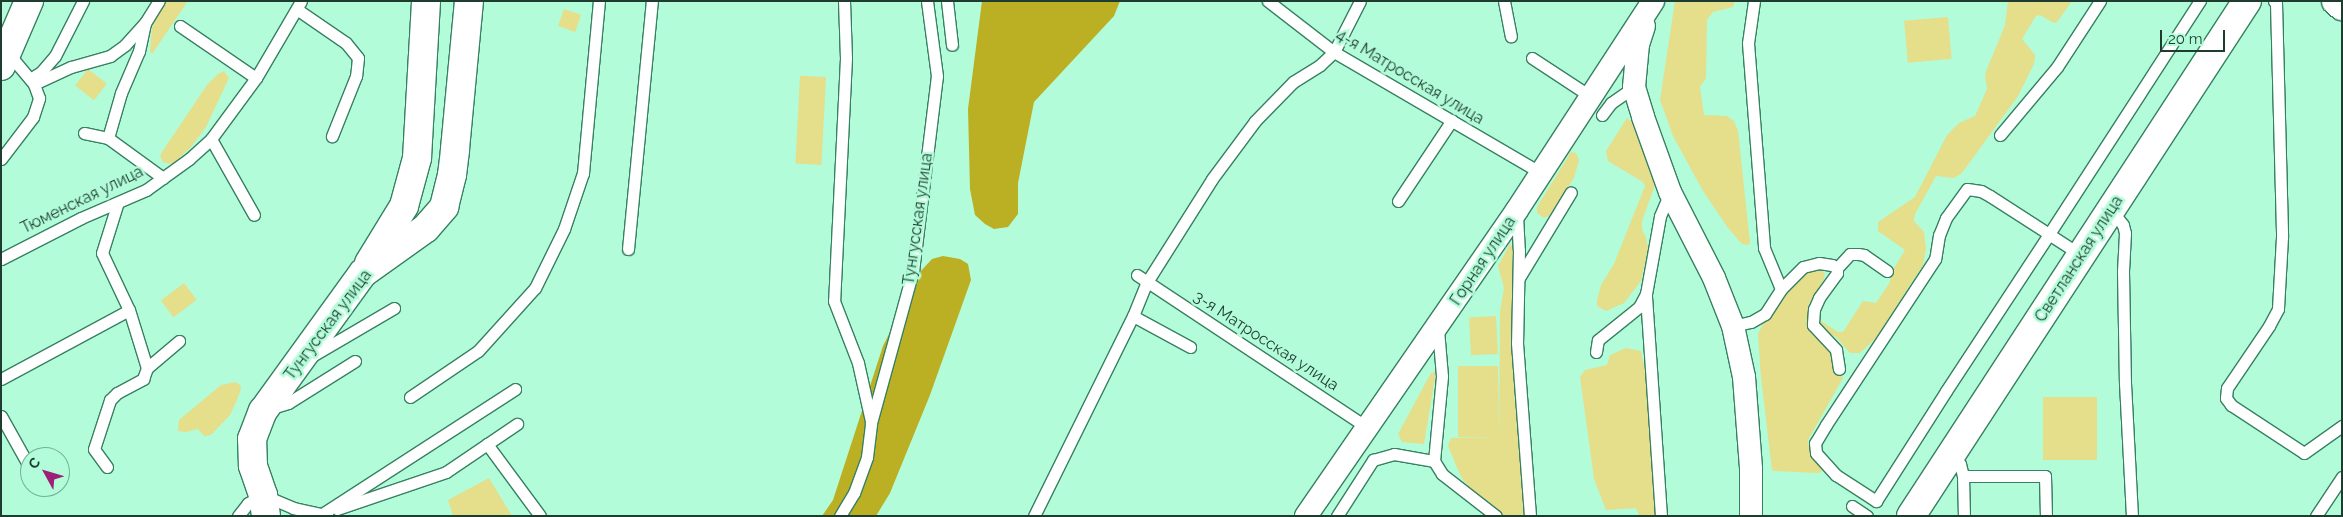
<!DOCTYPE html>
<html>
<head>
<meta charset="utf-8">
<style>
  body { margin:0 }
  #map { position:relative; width:2343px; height:517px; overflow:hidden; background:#b2fcd9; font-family:Raleway,sans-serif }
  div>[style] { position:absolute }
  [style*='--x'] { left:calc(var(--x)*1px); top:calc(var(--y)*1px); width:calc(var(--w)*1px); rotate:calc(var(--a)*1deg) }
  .green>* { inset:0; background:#e5de8a; transform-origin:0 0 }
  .forest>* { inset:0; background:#bbaf23 }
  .roads { filter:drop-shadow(1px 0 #378062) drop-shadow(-1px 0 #378062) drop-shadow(0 1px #378062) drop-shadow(0 -1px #378062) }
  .lane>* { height:11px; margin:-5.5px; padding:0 5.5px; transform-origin:5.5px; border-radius:5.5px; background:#fff }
  .street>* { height:22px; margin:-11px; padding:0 11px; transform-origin:11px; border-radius:11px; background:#fff }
  .secondary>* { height:28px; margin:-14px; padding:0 14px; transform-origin:14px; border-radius:14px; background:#fff }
  .primary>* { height:28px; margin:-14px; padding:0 14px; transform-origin:14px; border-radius:14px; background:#fff }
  span { translate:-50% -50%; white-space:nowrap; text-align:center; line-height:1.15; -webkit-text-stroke:5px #b2fcd9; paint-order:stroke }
  .street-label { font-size:16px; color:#1e3c2f }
  .frame { position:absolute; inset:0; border:2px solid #1e3c2f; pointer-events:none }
  .north { position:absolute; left:20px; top:447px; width:50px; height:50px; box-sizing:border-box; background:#b2fcd9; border:1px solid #77af95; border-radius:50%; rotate:309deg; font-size:14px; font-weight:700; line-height:20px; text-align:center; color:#1e3c2f }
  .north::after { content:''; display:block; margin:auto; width:18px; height:22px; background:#9d2076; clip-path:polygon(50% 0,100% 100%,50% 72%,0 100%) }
  .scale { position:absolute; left:2160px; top:30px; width:65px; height:22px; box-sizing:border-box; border:2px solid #1e3c2f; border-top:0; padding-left:6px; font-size:15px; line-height:18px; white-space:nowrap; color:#1e3c2f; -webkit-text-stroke:4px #b2fcd9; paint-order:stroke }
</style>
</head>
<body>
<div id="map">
  <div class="green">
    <i style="clip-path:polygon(165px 1px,188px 1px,152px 54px,150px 51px,152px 27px)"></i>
    <i style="clip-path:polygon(1675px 1px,1735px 1px,1733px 7px,1713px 12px,1707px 20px,1706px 78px,1700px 87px,1704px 115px,1727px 116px,1734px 121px,1738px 131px,1750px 243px,1748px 245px,1742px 244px,1728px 228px,1703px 191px,1673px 136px,1660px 100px)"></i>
    <i style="clip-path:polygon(2008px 1px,2072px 1px,2057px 22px,2054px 23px,2040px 15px,2036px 16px,2022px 39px,2035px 55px,2034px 64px,2018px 96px,1962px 173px,1954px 178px,1936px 176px,1915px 214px,1914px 221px,1924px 232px,1926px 249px,1923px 265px,1875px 339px,1860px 353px,1850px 353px,1836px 337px,1819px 327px,1817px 321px,1821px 321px,1838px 332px,1843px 332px,1863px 301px,1876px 303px,1890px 282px,1891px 273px,1905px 250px,1878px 231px,1878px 222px,1915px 197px,1947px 135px,1959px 123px,1975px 116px,1987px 89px,1985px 74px,2005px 25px)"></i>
    <i style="left:564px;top:9px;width:18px;height:18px;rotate:19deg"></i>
    <i style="left:1948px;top:17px;width:42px;height:44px;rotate:85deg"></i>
    <i style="left:88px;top:69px;width:24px;height:21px;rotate:38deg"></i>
    <i style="clip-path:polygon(224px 71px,229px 78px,206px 127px,191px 147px,175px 162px,170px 164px,163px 162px,160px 156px,162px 152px,207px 85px,218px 74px)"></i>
    <i style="left:826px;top:77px;width:88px;height:26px;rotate:93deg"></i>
    <i style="clip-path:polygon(1627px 118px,1637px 126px,1656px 174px,1655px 185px,1642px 221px,1642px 229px,1646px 238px,1648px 248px,1641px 281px,1624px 303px,1606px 311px,1597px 306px,1597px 300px,1601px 285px,1614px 264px,1645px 186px,1643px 182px,1608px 161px,1606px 151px)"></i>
    <i style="clip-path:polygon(1571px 152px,1576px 153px,1579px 160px,1574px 178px,1549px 216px,1544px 218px,1537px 213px,1537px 207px)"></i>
    <i style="clip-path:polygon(1510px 244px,1513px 248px,1512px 328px,1525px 516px,1504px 516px,1480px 500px,1461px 477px,1448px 446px,1451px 438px,1499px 437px,1458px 437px,1458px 366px,1498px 366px,1499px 436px,1500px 312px,1504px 288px,1498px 266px)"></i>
    <i style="clip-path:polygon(1817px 268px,1825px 273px,1824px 279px,1809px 304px,1808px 325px,1828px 346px,1843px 378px,1808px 440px,1811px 456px,1823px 470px,1819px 473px,1774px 471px,1772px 470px,1761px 377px,1758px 334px,1764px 322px,1784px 291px,1805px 271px)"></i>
    <i style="left:184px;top:283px;width:21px;height:29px;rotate:53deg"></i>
    <i style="left:1496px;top:316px;width:38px;height:27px;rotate:87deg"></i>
    <i style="clip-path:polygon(1626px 348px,1641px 351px,1647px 381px,1656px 516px,1639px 516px,1636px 508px,1606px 510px,1594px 479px,1580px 377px,1585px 370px,1607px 365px,1610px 355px)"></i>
    <i style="clip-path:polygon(1436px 372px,1424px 444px,1402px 442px,1398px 434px,1431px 373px)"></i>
    <i style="clip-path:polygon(235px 382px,240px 385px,241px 389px,237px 400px,230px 415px,211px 435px,204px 436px,198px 429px,186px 432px,178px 431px,179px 420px,221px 385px)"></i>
    <i style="left:2043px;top:397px;width:54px;height:63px"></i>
    <i style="clip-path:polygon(489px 478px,512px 516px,453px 516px,448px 500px)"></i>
  </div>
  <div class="forest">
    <i style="clip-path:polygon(982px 1px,1120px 1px,1114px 16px,1034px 102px,1018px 183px,1018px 214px,1008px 227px,994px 229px,985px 224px,975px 215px,970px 189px,968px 109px)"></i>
    <i style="clip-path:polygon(943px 256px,960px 259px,968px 264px,971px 280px,930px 395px,890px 493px,876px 516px,822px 516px,833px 500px,883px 346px,920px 272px,932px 259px)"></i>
  </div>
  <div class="roads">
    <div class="lane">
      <i style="--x:844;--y:1;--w:57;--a:88"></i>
      <i style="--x:846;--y:58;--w:243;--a:92.8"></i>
      <i style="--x:834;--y:301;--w:66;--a:68.8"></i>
      <i style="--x:858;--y:363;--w:59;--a:77.4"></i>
      <i style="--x:947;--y:1;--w:44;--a:83.5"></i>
      <i style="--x:1268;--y:1;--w:83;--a:37.7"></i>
      <i style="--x:1334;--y:52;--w:240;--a:30.3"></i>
      <i style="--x:1504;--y:1;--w:36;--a:79"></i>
      <i style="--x:1754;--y:1;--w:42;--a:98.1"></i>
      <i style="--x:1748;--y:43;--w:206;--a:85.5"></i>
      <i style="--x:1764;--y:248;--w:44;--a:67.5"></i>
      <i style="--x:2274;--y:1;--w:3;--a:45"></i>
      <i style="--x:2276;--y:3;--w:234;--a:88.5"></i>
      <i style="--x:2282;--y:237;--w:72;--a:93.2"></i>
      <i style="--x:2278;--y:309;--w:19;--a:118"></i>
      <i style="--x:2269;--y:326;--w:75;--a:124.1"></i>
      <i style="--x:2227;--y:388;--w:10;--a:96"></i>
      <i style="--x:2226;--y:398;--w:9;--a:54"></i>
      <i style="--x:2231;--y:405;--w:87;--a:33.3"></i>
      <i style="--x:2304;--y:453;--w:47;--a:-35.4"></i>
      <i style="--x:298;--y:10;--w:58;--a:34.5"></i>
      <i style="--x:346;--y:43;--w:19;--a:51"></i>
      <i style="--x:358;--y:58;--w:18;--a:96"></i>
      <i style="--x:356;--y:76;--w:65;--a:111.8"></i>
      <i style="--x:145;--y:23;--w:29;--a:102"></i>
      <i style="--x:139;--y:51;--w:46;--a:113.2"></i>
      <i style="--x:121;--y:93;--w:47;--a:106.1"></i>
      <i style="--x:108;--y:138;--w:68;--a:36"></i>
      <i style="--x:180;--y:26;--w:92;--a:34.4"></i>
      <i style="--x:1532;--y:58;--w:69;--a:33.2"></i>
      <i style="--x:30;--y:79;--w:13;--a:-32"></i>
      <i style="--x:41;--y:72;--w:21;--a:-49"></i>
      <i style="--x:55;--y:56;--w:62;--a:-63"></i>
      <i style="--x:34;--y:84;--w:41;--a:-24.7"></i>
      <i style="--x:71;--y:67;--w:41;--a:-15.8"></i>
      <i style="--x:110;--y:56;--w:19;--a:-36"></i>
      <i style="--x:125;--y:45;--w:30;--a:-48"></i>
      <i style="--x:145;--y:23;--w:26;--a:-58"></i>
      <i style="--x:1602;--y:115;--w:15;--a:-53"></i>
      <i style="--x:1611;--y:103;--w:28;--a:-35"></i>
      <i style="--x:84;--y:133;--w:25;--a:12"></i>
      <i style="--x:2000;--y:135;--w:89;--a:-50"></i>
      <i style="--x:2057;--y:67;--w:79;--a:-56.9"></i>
      <i style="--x:211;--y:139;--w:87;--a:60.5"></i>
      <i style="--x:1;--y:159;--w:53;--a:-52.7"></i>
      <i style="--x:33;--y:117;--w:20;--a:-72"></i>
      <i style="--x:39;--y:98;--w:15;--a:-110"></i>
      <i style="--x:34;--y:84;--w:40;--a:-130"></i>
      <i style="--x:1398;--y:201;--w:97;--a:-56.3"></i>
      <i style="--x:2111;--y:210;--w:19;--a:51"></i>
      <i style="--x:2123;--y:225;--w:8;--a:76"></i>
      <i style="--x:2125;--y:233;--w:38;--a:93"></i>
      <i style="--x:2123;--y:271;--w:112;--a:89"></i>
      <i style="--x:2125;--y:383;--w:133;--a:87"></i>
      <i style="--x:1517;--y:215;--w:35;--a:87"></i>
      <i style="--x:1519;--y:250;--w:93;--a:91.2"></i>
      <i style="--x:1517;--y:343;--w:173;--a:85.7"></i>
      <i style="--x:628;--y:249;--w:249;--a:-84.5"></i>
      <i style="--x:2081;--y:255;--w:38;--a:-147"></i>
      <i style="--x:2049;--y:234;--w:70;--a:-147.2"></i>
      <i style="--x:1990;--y:196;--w:10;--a:-151"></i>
      <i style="--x:1981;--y:191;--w:14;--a:-172"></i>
      <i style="--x:1967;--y:189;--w:36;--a:126"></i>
      <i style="--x:1946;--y:218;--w:18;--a:112"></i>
      <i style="--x:1939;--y:235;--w:24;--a:99"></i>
      <i style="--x:1935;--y:259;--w:199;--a:123.3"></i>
      <i style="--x:1826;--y:425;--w:21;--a:121"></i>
      <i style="--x:1815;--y:443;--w:10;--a:84"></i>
      <i style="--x:1816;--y:453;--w:30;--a:48"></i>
      <i style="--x:1836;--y:475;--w:48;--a:33"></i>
      <i style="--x:1876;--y:501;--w:130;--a:-57.5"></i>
      <i style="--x:1946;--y:391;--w:188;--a:-56.7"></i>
      <i style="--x:2049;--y:234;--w:278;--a:-57.1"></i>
      <i style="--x:1;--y:259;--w:90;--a:-27.1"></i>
      <i style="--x:81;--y:218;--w:71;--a:-23.3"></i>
      <i style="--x:146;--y:190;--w:53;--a:-35.8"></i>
      <i style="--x:189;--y:159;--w:30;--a:-42"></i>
      <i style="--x:211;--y:139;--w:76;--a:-53.6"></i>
      <i style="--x:256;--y:78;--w:89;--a:-59.7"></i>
      <i style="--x:1837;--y:268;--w:19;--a:-47"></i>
      <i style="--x:1850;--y:254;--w:8;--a:0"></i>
      <i style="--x:1858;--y:254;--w:6;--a:9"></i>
      <i style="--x:1864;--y:255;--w:28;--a:35"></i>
      <i style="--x:1137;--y:275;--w:276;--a:33.5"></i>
      <i style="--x:1519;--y:278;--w:100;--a:-58.8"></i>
      <i style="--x:1133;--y:316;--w:65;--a:28.5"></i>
      <i style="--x:1733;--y:326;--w:18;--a:-13"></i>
      <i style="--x:1751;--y:322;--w:16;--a:-30"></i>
      <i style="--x:1765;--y:314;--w:30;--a:-57"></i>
      <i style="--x:1781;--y:289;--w:31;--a:-45"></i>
      <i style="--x:1803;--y:267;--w:16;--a:-14"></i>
      <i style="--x:1819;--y:263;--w:13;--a:9"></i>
      <i style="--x:1832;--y:265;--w:6;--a:31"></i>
      <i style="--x:1837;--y:268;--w:5;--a:90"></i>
      <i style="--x:1837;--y:273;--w:31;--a:126"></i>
      <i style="--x:1819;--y:298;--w:12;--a:114"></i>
      <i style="--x:1814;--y:309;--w:16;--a:94"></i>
      <i style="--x:1813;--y:325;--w:34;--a:47"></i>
      <i style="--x:1836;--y:350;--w:19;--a:81"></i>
      <i style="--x:1596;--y:352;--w:12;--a:-81"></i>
      <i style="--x:1598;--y:340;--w:53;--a:-38.8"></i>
      <i style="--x:1639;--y:307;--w:15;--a:-62"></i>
      <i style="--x:312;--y:356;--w:95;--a:-30.3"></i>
      <i style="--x:147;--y:368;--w:42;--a:-40.2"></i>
      <i style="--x:1;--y:379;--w:145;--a:-28.3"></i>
      <i style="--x:129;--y:310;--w:63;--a:-115.3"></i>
      <i style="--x:102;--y:253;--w:53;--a:-72.6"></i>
      <i style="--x:410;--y:397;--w:82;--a:-34.1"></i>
      <i style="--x:478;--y:351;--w:85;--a:-47.9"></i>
      <i style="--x:535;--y:288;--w:66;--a:-63.8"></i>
      <i style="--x:564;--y:229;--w:59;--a:-71.3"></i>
      <i style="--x:583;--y:173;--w:173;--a:-84.7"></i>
      <i style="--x:272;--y:408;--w:17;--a:-17"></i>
      <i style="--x:288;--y:403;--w:79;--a:-32.1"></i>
      <i style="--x:1;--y:416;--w:57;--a:60.8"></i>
      <i style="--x:487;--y:444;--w:89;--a:53.6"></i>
      <i style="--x:1952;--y:454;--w:13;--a:51"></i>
      <i style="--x:1960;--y:464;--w:12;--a:76"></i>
      <i style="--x:1963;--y:476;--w:40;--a:88.6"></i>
      <i style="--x:1434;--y:461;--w:85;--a:-84.6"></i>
      <i style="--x:1442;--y:376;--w:47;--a:-94.9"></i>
      <i style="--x:107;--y:467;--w:22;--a:-126"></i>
      <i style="--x:94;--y:449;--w:52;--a:-71.9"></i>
      <i style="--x:110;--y:400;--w:10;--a:-45"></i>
      <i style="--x:117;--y:393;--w:30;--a:-28"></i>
      <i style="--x:143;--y:379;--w:12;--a:-70"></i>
      <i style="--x:147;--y:368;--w:61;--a:-107.2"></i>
      <i style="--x:1963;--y:476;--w:82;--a:0"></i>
      <i style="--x:2045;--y:476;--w:40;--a:88.6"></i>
      <i style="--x:1852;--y:506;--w:18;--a:34"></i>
      <i style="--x:337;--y:509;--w:115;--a:-18.7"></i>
      <i style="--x:446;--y:472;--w:86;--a:-34.1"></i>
      <i style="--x:322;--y:514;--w:230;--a:-32.9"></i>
      <i style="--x:238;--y:516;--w:16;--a:-52"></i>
      <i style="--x:248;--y:503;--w:17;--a:-28"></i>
      <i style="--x:263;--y:495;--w:33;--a:23"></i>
      <i style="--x:293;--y:508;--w:35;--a:12"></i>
      <i style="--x:840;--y:516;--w:27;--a:-59"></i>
      <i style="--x:854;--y:493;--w:38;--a:-70"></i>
      <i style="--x:867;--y:457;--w:34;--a:-83"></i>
      <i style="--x:871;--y:423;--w:158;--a:-74.6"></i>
      <i style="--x:913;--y:271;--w:196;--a:-83"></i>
      <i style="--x:937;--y:76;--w:76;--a:-97.6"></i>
      <i style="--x:1034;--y:516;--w:223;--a:-63.7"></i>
      <i style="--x:1133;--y:316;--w:37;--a:-68"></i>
      <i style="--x:1147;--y:282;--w:122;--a:-57.7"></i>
      <i style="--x:1212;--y:179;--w:72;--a:-53.4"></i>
      <i style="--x:1255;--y:121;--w:54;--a:-45.7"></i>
      <i style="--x:1293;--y:82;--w:32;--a:-32"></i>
      <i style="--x:1320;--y:65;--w:19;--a:-43"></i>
      <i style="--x:1334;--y:52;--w:57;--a:-63"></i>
      <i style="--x:1337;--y:516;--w:67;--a:-57.3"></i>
      <i style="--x:1373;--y:460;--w:22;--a:-16"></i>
      <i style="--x:1394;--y:454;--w:41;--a:9.9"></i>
      <i style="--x:1434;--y:461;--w:15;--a:58"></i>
      <i style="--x:1442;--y:474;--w:68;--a:37.9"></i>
      <i style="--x:1661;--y:516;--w:223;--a:-93.9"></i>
      <i style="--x:1646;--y:294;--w:79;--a:-79.8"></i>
      <i style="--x:1660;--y:216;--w:26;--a:-67"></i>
      <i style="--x:2316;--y:516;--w:47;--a:-56.3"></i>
    </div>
    <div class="street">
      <i style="--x:1644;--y:26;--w:19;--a:108"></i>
      <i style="--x:1638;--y:44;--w:43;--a:95.3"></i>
      <i style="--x:1634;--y:87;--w:31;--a:73"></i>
      <i style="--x:1643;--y:117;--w:80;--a:70.2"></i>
      <i style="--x:1670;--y:192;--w:97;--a:62.9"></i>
      <i style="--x:1714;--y:278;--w:52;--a:68.4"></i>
      <i style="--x:1733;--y:326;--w:52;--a:77.8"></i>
      <i style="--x:1744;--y:377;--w:92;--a:85.6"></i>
      <i style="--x:1751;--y:469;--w:47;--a:90"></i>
      <i style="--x:1306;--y:516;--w:372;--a:-55.4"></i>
      <i style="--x:1517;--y:210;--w:249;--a:-56.9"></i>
    </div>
    <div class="secondary">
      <i style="--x:369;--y:263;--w:67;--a:-58.4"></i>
      <i style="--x:404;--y:206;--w:50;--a:-74.8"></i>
      <i style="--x:417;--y:158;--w:157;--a:-86.7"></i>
      <i style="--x:266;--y:516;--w:21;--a:-98"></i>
      <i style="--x:263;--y:495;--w:31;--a:-109"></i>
      <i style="--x:253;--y:466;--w:27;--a:-92"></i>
      <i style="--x:252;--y:439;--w:30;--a:-69"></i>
      <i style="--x:263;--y:411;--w:170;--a:-54.1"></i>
      <i style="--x:363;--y:273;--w:77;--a:-35.5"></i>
      <i style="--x:426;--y:228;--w:28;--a:-49"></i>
      <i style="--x:444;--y:207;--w:33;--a:-76"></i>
      <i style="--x:452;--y:175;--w:26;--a:-83"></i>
      <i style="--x:455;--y:149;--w:149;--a:-84.6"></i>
    </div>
    <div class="primary">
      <i style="--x:2336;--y:1;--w:8;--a:40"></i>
      <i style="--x:1;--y:66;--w:71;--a:-66.7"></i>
      <i style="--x:1911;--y:516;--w:615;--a:-56.88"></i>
    </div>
  </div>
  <div class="street-label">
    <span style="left:1410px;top:77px;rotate:31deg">4-я Матросская улица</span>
    <span style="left:82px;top:200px;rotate:-26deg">Тюменская улица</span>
    <span style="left:918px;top:219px;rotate:-82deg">Тунгусская улица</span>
    <span style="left:2079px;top:259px;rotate:-57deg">Светланская улица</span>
    <span style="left:1483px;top:261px;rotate:-56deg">Горная улица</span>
    <span style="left:328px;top:325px;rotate:-53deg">Тунгусская улица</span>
    <span style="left:1266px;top:341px;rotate:33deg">3-я Матросская улица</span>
  </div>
  <div class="frame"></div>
  <div class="north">С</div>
  <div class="scale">20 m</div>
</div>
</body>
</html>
